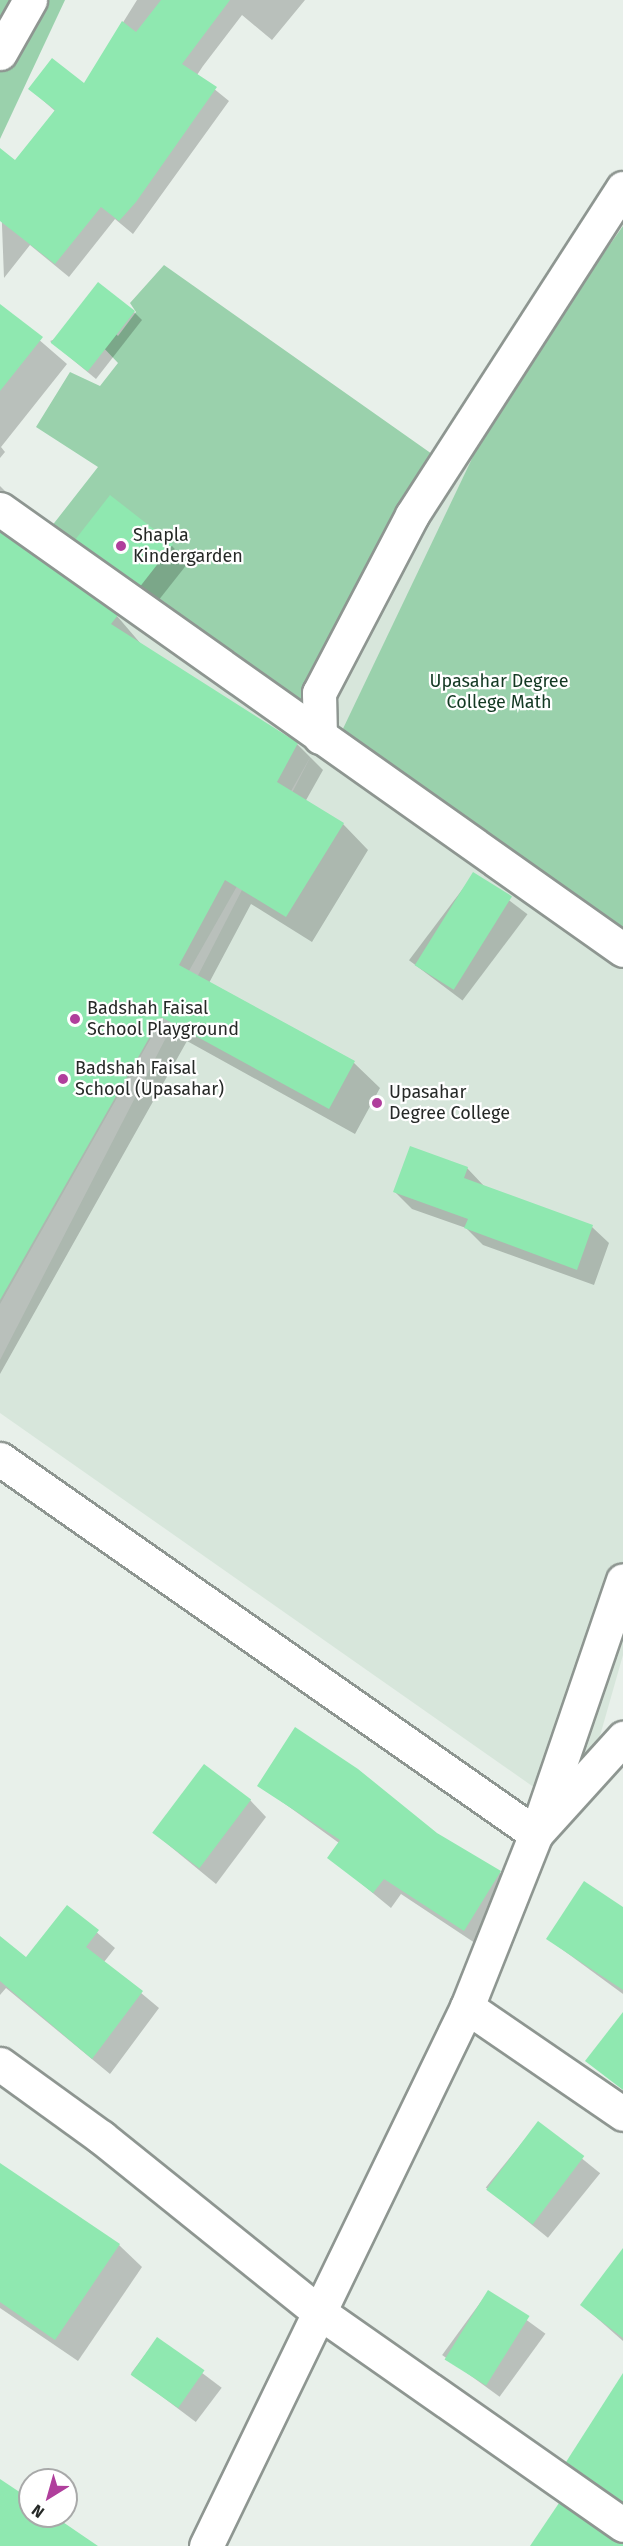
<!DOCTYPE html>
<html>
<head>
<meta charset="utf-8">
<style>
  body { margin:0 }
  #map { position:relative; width:623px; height:2546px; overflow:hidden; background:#e8f0ea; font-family:"Fira Sans",sans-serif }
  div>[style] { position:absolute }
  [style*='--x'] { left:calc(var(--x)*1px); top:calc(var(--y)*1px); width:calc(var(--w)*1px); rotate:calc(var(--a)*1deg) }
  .built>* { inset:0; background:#d7e6db }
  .green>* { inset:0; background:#9ad1ac }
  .shadow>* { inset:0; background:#0003; transform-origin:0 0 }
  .building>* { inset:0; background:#8fe8b0; transform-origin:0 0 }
  .roads { filter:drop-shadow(2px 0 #8e9691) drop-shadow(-2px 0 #8e9691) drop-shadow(0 2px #8e9691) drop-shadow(0 -2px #8e9691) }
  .minor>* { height:33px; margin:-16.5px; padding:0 16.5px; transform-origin:16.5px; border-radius:16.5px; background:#fff }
  .dots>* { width:16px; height:16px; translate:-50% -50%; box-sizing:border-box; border:3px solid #fff; border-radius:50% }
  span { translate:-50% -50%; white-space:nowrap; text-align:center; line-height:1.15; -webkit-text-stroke:4.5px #fff; paint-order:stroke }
  .poi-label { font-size:18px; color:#262927 }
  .left { translate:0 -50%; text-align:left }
  .park-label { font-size:18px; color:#133923 }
  .north { position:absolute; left:18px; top:2468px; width:60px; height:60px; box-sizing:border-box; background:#fff; border:2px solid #a8a9a9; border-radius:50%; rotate:217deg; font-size:16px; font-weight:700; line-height:24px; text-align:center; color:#262927 }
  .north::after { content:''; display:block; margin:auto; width:21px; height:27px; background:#b03f9c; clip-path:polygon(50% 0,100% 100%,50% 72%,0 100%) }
</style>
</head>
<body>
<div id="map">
  <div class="built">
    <i style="clip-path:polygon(623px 178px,623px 1655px,590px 1771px,545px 1795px,0 1413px,0 1360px,312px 754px,0 1304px,0 533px,328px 721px,447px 466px)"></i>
  </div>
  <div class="green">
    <i style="clip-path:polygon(0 0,65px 0,0 139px)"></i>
    <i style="clip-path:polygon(623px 226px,623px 930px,340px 735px,500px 400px)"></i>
    <i style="clip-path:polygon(164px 265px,432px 454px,300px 703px,44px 536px,98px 467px,36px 427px,70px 372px,100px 386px,118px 363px,100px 344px,109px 327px,118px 336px,136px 312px,130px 303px)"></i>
  </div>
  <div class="shadow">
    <i style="clip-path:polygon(137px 0,305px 0,272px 40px,242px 15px,203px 66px,197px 75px,229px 101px,133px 234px,115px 219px,69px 277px,30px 245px,4px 278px,0 173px,15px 162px,55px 111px,30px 89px,84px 85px)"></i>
    <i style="clip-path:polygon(0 306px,67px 364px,1px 447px,5px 452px,0 458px)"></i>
    <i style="clip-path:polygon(134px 312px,142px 320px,96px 379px,50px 341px)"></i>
    <i style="clip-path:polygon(0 486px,32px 518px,10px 524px,9px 538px,117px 616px,141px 644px,297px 744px,323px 770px,305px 802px,343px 824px,368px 850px,312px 942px,251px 904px,209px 983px,354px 1063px,380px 1088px,355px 1134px,187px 1041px,0 1374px)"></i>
    <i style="clip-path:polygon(77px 539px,172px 546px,188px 563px,158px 601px)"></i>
    <i style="left:474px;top:874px;width:67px;height:108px;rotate:37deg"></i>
    <i style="clip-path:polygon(467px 1168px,484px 1186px,592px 1227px,609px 1243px,594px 1285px,483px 1245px,466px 1228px,412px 1209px,395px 1192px)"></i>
    <i style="clip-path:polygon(259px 1785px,500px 1873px,517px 1889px,481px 1947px,401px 1894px,391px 1908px,329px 1857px,339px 1843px)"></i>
    <i style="clip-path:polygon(250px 1800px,266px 1817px,216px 1884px,154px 1833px)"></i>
    <i style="clip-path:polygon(67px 1907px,115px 1948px,104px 1962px,159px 2008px,110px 2074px,6px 1988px,0 1995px,0 1938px,26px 1959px)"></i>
    <i style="clip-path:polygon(623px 1909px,623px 1994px,548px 1939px)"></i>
    <i style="left:538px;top:2123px;width:80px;height:83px;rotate:39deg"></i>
    <i style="clip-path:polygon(0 2165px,119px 2245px,142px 2267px,78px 2361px,0 2308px)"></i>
    <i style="clip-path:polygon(623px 2251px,623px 2341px,582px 2305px)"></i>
    <i style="left:488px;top:2292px;width:71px;height:78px;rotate:36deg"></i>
    <i style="left:157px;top:2339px;width:81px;height:43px;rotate:37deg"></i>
    <i style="clip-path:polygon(623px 2395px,623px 2506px,568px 2462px)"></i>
  </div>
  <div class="building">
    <i style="clip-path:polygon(161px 0,230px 0,182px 64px,217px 87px,136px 202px,119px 221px,101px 207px,55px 264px,0 221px,0 148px,15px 160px,55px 110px,28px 89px,52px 58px,84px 83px,122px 21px,136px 32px)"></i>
    <i style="left:98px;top:282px;width:47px;height:77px;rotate:38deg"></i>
    <i style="clip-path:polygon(0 304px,43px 337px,0 391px)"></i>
    <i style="left:110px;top:495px;width:80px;height:56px;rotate:38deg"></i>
    <i style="clip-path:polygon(0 532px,118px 615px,111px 624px,298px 743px,277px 782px,344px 823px,286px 917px,225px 880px,179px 965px,355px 1061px,329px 1109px,161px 1017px,0 1300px)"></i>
    <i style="left:473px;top:872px;width:46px;height:110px;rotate:32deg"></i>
    <i style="clip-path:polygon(410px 1146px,468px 1167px,464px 1178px,593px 1225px,577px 1270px,464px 1228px,468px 1219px,393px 1192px)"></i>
    <i style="clip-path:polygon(295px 1727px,358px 1769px,437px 1833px,501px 1871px,464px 1931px,384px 1879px,373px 1893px,327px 1858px,340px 1840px,257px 1786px)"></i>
    <i style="left:204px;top:1764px;width:59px;height:86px;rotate:37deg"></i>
    <i style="clip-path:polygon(584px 1881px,623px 1907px,623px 1990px,546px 1939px)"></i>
    <i style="clip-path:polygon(67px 1905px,99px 1930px,86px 1947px,143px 1991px,92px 2059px,0 1981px,0 1936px,26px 1957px)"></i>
    <i style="clip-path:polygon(623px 2012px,623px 2090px,585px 2061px)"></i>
    <i style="left:538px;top:2121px;width:58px;height:86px;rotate:37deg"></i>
    <i style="clip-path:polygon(0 2163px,120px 2244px,55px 2340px,0 2302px)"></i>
    <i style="clip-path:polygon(623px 2248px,623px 2338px,580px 2305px)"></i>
    <i style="left:488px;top:2290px;width:49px;height:82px;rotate:32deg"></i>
    <i style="left:157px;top:2337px;width:58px;height:46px;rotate:35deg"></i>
    <i style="clip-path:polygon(623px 2373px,623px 2502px,566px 2462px)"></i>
    <i style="clip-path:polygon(0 2479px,30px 2499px,30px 2516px,54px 2516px,98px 2546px,0 2546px)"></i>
    <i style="clip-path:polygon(559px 2503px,623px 2543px,623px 2546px,530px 2546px)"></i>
  </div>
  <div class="roads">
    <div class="minor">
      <i style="--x:0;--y:53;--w:61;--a:-60.5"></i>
      <i style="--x:0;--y:509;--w:763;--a:35.29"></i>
      <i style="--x:320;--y:737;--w:44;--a:-91.3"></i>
      <i style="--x:319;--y:693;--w:201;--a:-62.4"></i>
      <i style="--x:412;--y:515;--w:389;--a:-57.2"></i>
      <i style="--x:0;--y:1459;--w:654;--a:34.98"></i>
      <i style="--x:536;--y:1834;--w:130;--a:-47.8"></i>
      <i style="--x:467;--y:2007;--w:189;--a:34.4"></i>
      <i style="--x:0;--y:2064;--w:125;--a:35.9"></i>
      <i style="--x:101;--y:2137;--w:280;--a:38.8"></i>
      <i style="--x:319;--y:2312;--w:371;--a:35"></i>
      <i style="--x:206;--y:2546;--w:599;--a:-64.16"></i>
      <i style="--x:467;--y:2007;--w:186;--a:-68.3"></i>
      <i style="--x:536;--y:1834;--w:268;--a:-71.1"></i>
    </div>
  </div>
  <div class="dots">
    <i style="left:121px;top:546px;background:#b03f9c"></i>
    <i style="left:75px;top:1019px;background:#b03f9c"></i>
    <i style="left:63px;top:1079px;background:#b03f9c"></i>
    <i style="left:377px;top:1103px;background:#b03f9c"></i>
  </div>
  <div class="poi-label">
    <span class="left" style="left:133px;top:546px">Shapla<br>Kindergarden</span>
    <span class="left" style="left:87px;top:1019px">Badshah Faisal<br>School Playground</span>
    <span class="left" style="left:75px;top:1079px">Badshah Faisal<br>School (Upasahar)</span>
    <span class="left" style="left:389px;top:1103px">Upasahar<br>Degree College</span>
  </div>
  <div class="park-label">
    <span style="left:499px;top:692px">Upasahar Degree<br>College Math</span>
  </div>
  <div class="north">N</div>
</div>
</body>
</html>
